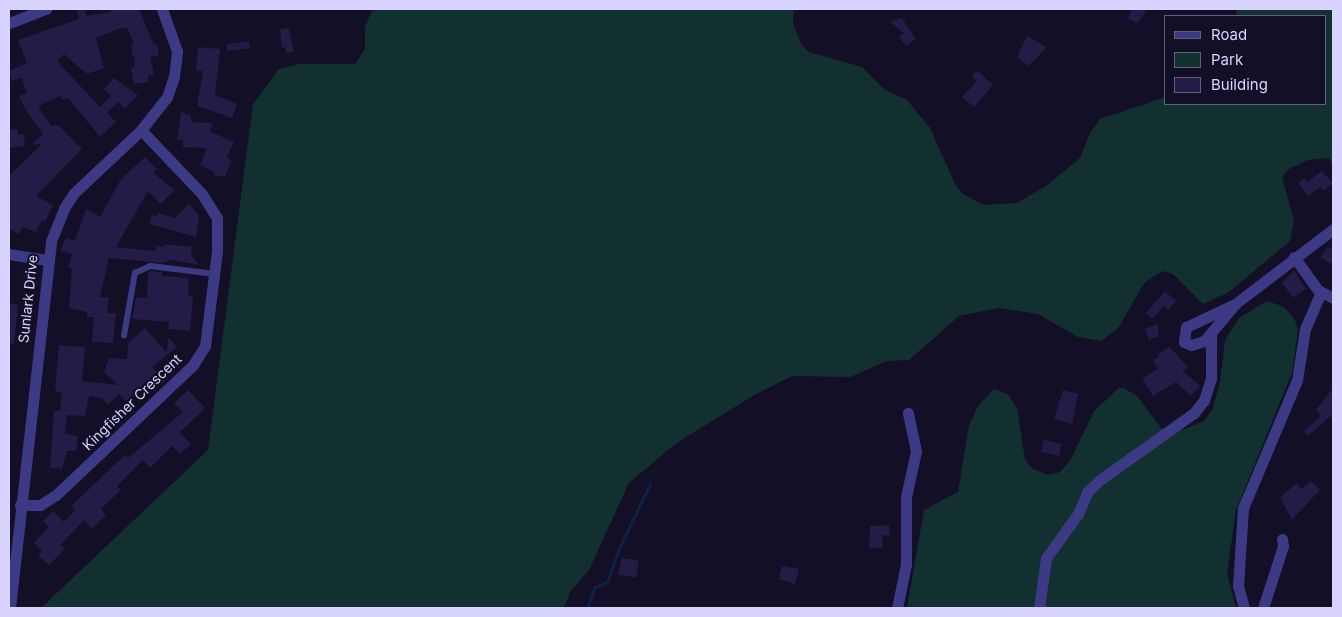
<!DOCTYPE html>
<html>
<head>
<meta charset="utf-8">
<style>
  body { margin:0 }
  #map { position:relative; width:1342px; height:617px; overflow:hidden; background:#130f26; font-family:Inter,sans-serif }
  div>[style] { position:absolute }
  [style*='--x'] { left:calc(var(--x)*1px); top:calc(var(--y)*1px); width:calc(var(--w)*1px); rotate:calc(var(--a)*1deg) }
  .green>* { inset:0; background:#12302f }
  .stream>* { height:3px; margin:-1.5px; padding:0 1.5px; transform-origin:1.5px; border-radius:1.5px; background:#0c2248 }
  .building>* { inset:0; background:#241b47; transform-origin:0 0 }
  .service>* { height:5.5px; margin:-2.75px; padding:0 2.75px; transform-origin:2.75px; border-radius:2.75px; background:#3d3a85 }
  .minor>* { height:11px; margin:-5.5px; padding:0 5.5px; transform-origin:5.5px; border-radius:5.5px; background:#3d3a85 }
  span { translate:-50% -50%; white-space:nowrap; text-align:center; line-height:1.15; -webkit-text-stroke:4px #130f26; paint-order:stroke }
  .street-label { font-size:14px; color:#d9d4ff }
  .frame { position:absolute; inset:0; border:10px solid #d9d4ff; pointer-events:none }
  .legend { position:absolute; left:1164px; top:15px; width:162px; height:90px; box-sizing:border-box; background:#130f26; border:1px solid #625e7d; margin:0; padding:6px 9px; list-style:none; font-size:15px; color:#d9d4ff }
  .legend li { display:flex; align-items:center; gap:10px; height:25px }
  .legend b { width:25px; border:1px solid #625e7d }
</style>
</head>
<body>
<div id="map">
  <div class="green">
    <i style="clip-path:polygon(373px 9px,794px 9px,793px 23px,801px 44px,809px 52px,862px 67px,885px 90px,907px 100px,930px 128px,956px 186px,963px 194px,983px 205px,1017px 203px,1046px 186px,1080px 158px,1090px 133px,1100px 119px,1166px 97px,1166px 104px,1326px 104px,1326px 16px,1236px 16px,1237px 9px,1333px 9px,1333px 165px,1329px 158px,1308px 160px,1289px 169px,1282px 177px,1294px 221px,1290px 241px,1229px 292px,1203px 304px,1173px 274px,1163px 271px,1145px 282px,1118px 328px,1101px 341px,1078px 337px,1038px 314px,998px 308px,959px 316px,909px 360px,887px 361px,850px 377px,792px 376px,751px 397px,675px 444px,629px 483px,589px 570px,570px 592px,564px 608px,41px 608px,208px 450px,253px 104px,279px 69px,299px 64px,355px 64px,365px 49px,365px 27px)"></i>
    <i style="clip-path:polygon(1267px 301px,1284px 307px,1295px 320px,1298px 330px,1292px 373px,1236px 510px,1227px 573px,1236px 608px,907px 608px,924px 510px,958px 492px,969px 425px,978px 406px,994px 389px,1008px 394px,1017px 408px,1025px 460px,1033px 469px,1048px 475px,1060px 472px,1071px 459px,1094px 411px,1119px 388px,1124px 388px,1138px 397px,1161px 428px,1177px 432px,1204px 421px,1212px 410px,1220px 383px,1225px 340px,1239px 318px)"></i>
  </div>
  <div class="stream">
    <i style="--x:587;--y:608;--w:22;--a:-69"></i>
    <i style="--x:595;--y:587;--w:13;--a:-23"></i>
    <i style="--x:607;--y:582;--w:38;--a:-70"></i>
    <i style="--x:620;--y:546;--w:69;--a:-64.2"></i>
  </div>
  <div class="building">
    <i style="clip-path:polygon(76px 9px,84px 9px,87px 16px,111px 12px,109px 9px,139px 9px,154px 45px,157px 44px,159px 56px,150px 57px,154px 74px,148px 76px,148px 82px,134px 84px,131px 68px,135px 67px,134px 59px,137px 55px,133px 57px,131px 45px,134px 44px,128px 29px,121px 28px,96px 38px,104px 68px,87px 74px,64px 54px,57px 61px,100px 107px,111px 96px,104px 89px,114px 78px,138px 95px,125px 109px,118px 102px,107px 113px,116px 122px,100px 137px,68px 98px,62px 100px,60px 96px,38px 106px,52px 127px,55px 124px,60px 127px,82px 149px,36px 196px,53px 205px,45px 222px,42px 220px,36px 232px,23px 227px,19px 234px,9px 228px,9px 176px,42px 144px,31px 145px,43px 134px,25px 109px,19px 96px,27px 93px,21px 78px,12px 81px,9px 71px,27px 63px,18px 40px,79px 19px)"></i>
    <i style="clip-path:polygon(1132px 9px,1147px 9px,1138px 23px,1128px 19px)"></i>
    <i style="clip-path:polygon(902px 18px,916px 39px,906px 46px,899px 37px,904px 33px,890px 22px)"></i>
    <i style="clip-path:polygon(289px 28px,294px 52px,286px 53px,285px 47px,282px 48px,280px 29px)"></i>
    <i style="clip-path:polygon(1027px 36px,1047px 47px,1029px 66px,1017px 57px)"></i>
    <i style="left:249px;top:41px;width:7px;height:23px;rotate:82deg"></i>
    <i style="clip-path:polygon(198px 47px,220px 49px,215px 95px,237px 104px,232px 118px,197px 106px,203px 71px,196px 71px)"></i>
    <i style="clip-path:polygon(978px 71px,993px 85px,974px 107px,962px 97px,976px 82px,972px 75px)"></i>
    <i style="clip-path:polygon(181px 112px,191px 116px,191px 122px,213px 123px,209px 131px,234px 142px,227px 157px,232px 160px,225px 177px,213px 175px,214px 172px,200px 165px,207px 148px,183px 147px,183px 140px,177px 140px)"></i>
    <i style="clip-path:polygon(17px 129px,18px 134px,24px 134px,25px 146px,9px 148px,9px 130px)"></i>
    <i style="clip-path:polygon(145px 157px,157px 169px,153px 173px,175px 190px,160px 204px,148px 191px,116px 247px,155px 251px,156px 246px,164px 247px,164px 244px,192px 247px,191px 255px,199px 265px,170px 260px,163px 263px,109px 258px,100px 297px,109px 297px,107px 313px,116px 313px,113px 343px,92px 342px,94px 317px,87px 317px,87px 312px,69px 308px,72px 268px,68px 268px,72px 254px,60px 251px,66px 238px,75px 241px,86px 209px,100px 217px,121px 179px)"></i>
    <i style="clip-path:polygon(1322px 171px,1333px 183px,1323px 191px,1320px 187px,1308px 196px,1298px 183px,1305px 178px,1307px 182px)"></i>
    <i style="clip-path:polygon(189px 203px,199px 216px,196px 237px,149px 224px,152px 215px,157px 217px,158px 213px,175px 218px)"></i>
    <i style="clip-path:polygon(1327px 247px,1333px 250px,1333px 264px,1321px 258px)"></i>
    <i style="clip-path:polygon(1294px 270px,1306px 289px,1293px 298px,1282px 283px)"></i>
    <i style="clip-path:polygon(152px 271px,162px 272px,162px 276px,189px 278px,188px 296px,193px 297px,190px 331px,168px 329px,169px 322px,132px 319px,136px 297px,147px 298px,148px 272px)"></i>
    <i style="clip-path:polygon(1165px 291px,1176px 301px,1168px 310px,1164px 306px,1152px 319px,1146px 313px)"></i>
    <i style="clip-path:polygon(9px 303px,18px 305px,14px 344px,9px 343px)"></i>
    <i style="clip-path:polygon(1157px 324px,1159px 336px,1149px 340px,1145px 329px)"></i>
    <i style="clip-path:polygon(145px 328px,167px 353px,168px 337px,177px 347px,152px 367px,157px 372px,126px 402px,119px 394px,108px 405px,102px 398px,89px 396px,85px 416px,67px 415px,65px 434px,78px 436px,76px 451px,67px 451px,62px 469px,50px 468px,54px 411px,60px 411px,62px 393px,57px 392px,55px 387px,59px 345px,85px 347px,82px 381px,118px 385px,104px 372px,109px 358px,127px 359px,128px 343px)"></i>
    <i style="clip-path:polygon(1170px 347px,1188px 368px,1183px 371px,1200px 386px,1191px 396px,1176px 382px,1153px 396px,1142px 378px,1158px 369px,1153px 360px,1159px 357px,1157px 354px)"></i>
    <i style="clip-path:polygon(1333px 388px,1333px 414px,1308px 436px,1304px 431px,1321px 416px,1316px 410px)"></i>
    <i style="clip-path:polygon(188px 390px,205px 408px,180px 432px,191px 444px,180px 454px,172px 446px,150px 468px,143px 460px,117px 486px,121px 490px,101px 509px,106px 515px,92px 529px,84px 520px,60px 545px,65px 549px,49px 565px,38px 555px,42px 551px,34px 543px,49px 527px,43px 521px,53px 511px,64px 522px,75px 510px,71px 506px,125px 455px,128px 458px,183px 412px,174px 403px)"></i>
    <i style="clip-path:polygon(1063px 390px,1078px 394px,1072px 424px,1054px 419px)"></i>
    <i style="left:1044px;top:440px;width:18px;height:12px;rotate:13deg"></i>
    <i style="clip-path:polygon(1311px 481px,1320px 490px,1292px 520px,1280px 497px,1297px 483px,1301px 489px)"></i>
    <i style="clip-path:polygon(889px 525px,890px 536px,882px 535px,883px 547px,869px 549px,870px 526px)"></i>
    <i style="left:621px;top:558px;width:18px;height:17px;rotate:9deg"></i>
    <i style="clip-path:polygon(782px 566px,799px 569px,795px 584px,779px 579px)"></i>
  </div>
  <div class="service">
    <i style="--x:124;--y:336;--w:64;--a:-80.1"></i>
    <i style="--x:135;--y:273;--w:17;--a:-24"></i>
    <i style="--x:151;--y:266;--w:64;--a:7.2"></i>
  </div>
  <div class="minor">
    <i style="--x:9;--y:23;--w:40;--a:-21"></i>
    <i style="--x:9;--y:254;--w:37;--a:9"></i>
    <i style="--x:1294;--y:257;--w:41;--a:54"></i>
    <i style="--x:1318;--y:290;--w:17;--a:28"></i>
    <i style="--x:1235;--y:304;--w:54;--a:154.9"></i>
    <i style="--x:1186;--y:327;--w:15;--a:98"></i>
    <i style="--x:1184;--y:342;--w:8;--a:23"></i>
    <i style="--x:1191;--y:345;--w:14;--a:-17"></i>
    <i style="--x:1204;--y:341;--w:48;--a:-50"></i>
    <i style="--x:1235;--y:304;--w:123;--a:-37.4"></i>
    <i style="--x:20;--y:505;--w:20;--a:0"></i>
    <i style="--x:40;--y:505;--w:19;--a:-32"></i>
    <i style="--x:56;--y:495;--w:189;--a:-43.5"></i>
    <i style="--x:193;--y:365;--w:22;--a:-58"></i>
    <i style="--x:205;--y:346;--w:96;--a:-82.8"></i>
    <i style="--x:217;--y:251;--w:33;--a:-90"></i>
    <i style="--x:217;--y:218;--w:28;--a:-122"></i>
    <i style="--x:202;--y:194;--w:88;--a:-133.6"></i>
    <i style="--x:10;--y:608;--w:369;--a:-83.6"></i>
    <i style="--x:51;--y:241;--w:35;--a:-68"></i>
    <i style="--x:64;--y:208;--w:18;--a:-56"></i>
    <i style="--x:74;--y:193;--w:92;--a:-43.2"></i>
    <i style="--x:141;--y:130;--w:42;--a:-51.8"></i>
    <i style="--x:167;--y:97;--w:21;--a:-71"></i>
    <i style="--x:174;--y:77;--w:26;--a:-83"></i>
    <i style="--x:177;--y:51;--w:45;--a:-109.7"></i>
    <i style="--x:897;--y:608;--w:45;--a:-78.4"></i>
    <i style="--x:906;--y:564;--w:67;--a:-90"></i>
    <i style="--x:906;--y:497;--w:47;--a:-77.7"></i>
    <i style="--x:916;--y:451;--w:39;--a:-102"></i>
    <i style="--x:1039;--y:608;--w:50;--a:-82"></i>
    <i style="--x:1046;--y:558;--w:54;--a:-54"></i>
    <i style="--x:1078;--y:514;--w:25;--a:-67"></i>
    <i style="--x:1088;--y:491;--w:18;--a:-43"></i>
    <i style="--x:1101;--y:479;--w:114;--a:-35.4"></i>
    <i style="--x:1194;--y:413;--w:16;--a:-52"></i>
    <i style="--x:1204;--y:400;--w:23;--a:-72"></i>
    <i style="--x:1211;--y:378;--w:44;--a:-90"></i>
    <i style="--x:1244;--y:608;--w:23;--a:-105"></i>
    <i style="--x:1238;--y:586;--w:78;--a:-86.3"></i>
    <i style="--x:1243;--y:508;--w:139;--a:-67.1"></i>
    <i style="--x:1297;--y:380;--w:52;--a:-81.1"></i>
    <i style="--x:1305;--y:329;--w:40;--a:-66.6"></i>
    <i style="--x:1263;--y:608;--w:65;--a:-72.1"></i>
    <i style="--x:1283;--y:546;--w:7;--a:-98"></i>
  </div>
  <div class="street-label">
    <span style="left:28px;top:299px;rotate:-84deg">Sunlark Drive</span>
    <span style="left:132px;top:402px;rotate:-44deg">Kingfisher Crescent</span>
  </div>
  <div class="frame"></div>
  <ul class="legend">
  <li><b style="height:6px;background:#3d3a85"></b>Road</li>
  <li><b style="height:14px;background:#12302f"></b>Park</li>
  <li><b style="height:14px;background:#241b47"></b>Building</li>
  </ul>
</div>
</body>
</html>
